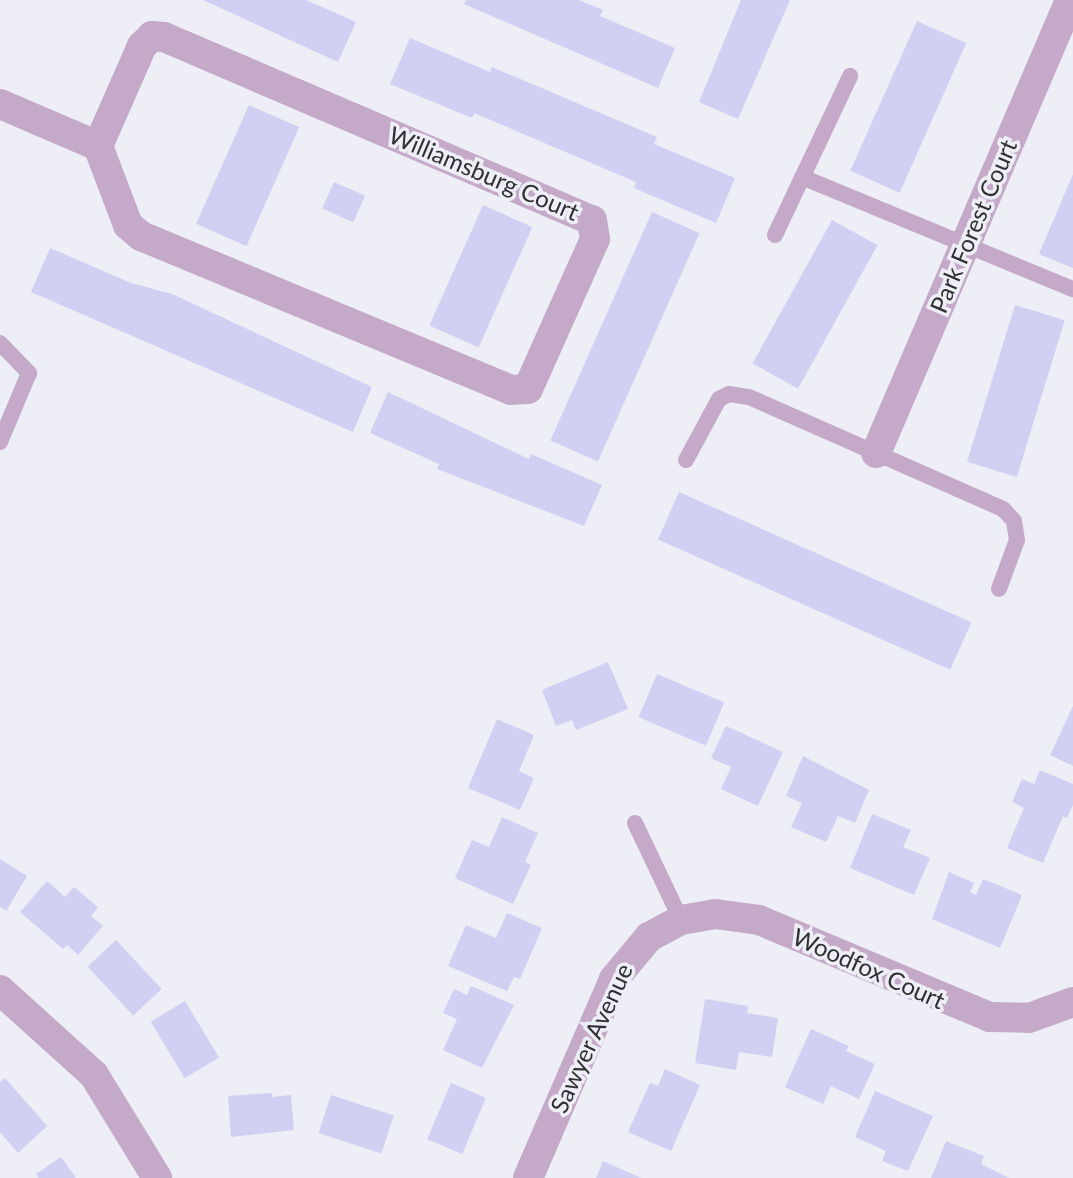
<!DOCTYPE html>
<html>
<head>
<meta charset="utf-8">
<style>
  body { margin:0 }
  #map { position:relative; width:1073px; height:1178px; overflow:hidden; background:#eeeef6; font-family:Lato,sans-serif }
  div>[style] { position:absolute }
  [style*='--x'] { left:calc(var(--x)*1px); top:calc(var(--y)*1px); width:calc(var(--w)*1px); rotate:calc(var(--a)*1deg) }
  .building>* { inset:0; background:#cfd0f2; transform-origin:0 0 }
  .service>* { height:16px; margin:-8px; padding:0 8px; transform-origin:8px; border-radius:8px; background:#c4a9c8 }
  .minor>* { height:30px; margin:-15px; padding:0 15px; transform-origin:15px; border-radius:15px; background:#c4a9c8 }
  span { translate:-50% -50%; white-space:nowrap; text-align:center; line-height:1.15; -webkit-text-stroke:7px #eeeef6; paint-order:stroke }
  .street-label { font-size:24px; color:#303033 }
</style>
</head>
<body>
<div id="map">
  <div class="building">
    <i style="clip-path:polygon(203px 0,306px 0,356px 22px,338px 62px)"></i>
    <i style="clip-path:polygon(466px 0,579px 0,603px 10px,600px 16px,675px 48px,658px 88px,464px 4px)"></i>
    <i style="clip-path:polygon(741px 0,790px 0,738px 119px,699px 102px)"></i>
    <i style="left:917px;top:21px;width:54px;height:164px;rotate:24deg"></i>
    <i style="clip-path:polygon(410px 38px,490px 72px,492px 67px,657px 137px,654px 144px,735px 178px,716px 223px,634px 188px,636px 182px,474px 113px,472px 118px,390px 84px)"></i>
    <i style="left:249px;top:105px;width:55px;height:130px;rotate:24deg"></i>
    <i style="clip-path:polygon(1073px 174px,1073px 268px,1039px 254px)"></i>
    <i style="left:334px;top:182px;width:34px;height:29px;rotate:24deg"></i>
    <i style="left:483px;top:205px;width:54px;height:132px;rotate:24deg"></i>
    <i style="left:652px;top:212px;width:52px;height:250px;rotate:24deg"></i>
    <i style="left:832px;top:220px;width:52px;height:164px;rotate:29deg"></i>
    <i style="clip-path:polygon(50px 248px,131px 283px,172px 294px,372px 387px,353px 432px,31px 292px)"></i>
    <i style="left:1015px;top:305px;width:52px;height:164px;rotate:17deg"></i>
    <i style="clip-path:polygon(388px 392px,529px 459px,531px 454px,602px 485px,584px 526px,437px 469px,439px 464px,370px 433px)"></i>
    <i style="left:679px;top:492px;width:320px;height:52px;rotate:24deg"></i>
    <i style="clip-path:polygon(608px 662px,628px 709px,576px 730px,572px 720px,556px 726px,542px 690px)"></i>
    <i style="left:657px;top:674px;width:73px;height:47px;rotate:23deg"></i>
    <i style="clip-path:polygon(1073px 706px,1073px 766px,1050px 755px)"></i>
    <i style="clip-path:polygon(497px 719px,534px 735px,519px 771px,534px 778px,520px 810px,468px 788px)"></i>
    <i style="clip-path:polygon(726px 726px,783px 752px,758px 806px,721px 789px,731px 767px,711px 758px)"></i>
    <i style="clip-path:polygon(803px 756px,869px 790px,855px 823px,838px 816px,826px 842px,791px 827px,802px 803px,786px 796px)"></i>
    <i style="clip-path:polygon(1040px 770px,1073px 784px,1073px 805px,1067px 818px,1063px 816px,1043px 863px,1007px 848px,1024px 808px,1012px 802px,1022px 779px,1034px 784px)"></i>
    <i style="clip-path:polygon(872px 814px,911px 830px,903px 847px,930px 858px,914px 895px,850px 868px)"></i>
    <i style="clip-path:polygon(502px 817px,538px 833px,525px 862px,531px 865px,513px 904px,455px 878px,472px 840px,489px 847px)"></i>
    <i style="clip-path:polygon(0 859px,27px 876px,6px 911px,0 907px)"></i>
    <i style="clip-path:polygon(949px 872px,974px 883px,970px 892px,976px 895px,983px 879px,1022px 895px,1000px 948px,932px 919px)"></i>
    <i style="clip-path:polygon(47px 881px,65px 897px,74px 887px,98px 907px,91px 916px,103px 926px,78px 955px,67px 945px,63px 949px,20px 912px)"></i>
    <i style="clip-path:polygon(507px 913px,542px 928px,520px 979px,514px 977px,507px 991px,448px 966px,466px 925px,496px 938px)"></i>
    <i style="left:116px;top:940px;width:67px;height:39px;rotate:47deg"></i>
    <i style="clip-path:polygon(471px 986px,514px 1005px,482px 1068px,443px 1050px,457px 1019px,443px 1013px,454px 989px,467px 995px)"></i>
    <i style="clip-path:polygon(705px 999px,748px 1006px,747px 1013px,778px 1018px,772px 1057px,739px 1052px,736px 1070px,695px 1063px)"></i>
    <i style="left:185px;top:1001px;width:66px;height:40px;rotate:59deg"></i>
    <i style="clip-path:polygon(811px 1029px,849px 1046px,846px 1051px,875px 1064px,859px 1099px,831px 1086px,823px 1104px,785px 1087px)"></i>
    <i style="clip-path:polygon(665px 1069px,700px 1085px,671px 1151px,628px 1132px,650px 1083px,658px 1086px)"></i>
    <i style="clip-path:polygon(5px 1078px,47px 1126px,18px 1153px,0 1132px,0 1082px)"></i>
    <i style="left:451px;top:1083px;width:38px;height:61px;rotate:23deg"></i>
    <i style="clip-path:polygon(875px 1091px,933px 1116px,908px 1171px,882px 1161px,886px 1151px,855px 1137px)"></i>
    <i style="clip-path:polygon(272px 1093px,272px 1097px,291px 1095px,294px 1130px,231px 1137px,228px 1096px)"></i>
    <i style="left:331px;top:1095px;width:66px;height:40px;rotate:18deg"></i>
    <i style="clip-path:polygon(946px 1141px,984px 1156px,981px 1164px,1009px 1178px,931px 1178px)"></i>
    <i style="clip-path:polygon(61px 1157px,76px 1178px,38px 1178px,36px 1174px)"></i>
    <i style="clip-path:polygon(603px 1161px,641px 1178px,596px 1178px)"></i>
  </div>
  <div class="service">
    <i style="--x:802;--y:177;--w:293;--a:22.5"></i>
    <i style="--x:775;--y:235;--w:176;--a:-64.7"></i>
    <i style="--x:0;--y:343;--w:42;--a:46"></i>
    <i style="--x:29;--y:373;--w:75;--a:112.8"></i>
    <i style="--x:686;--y:460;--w:69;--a:-61.6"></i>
    <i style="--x:719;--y:399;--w:11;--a:-27"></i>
    <i style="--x:729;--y:394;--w:20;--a:9"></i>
    <i style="--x:749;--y:397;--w:278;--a:23.8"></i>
    <i style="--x:1003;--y:509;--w:16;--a:47"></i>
    <i style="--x:1014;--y:521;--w:19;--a:81"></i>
    <i style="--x:1017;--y:540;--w:52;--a:110.2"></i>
    <i style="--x:635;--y:823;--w:107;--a:64.6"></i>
  </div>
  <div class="minor">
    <i style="--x:152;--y:36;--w:12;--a:5"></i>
    <i style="--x:164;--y:37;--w:465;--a:23.2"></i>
    <i style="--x:592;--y:220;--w:19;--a:81"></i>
    <i style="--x:595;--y:239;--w:164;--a:114.1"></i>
    <i style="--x:528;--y:389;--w:17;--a:177"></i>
    <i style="--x:511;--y:390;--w:401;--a:-157.4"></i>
    <i style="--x:141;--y:236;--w:17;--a:-140"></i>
    <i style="--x:128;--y:225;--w:85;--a:-110.8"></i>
    <i style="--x:98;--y:146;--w:109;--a:-66.3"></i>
    <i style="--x:142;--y:46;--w:14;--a:-45"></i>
    <i style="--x:0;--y:104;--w:107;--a:23.2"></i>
    <i style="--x:876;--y:453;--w:493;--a:-66.8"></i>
    <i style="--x:0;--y:990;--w:127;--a:42.1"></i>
    <i style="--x:94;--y:1075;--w:121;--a:58.5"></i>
    <i style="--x:528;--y:1178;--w:217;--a:-66.6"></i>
    <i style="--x:614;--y:979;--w:55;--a:-50.2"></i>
    <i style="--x:649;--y:937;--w:36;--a:-28"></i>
    <i style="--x:681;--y:920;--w:35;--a:-10"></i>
    <i style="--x:715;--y:914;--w:44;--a:7.8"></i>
    <i style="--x:759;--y:920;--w:251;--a:22.8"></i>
    <i style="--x:990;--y:1017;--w:39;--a:1"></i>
    <i style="--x:1029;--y:1018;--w:47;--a:-20"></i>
  </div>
  <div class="street-label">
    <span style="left:484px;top:173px;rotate:23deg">Williamsburg Court</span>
    <span style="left:973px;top:226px;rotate:-67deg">Park Forest Court</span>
    <span style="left:869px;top:968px;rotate:24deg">Woodfox Court</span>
    <span style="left:591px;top:1038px;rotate:-65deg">Sawyer Avenue</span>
  </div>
</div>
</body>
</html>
